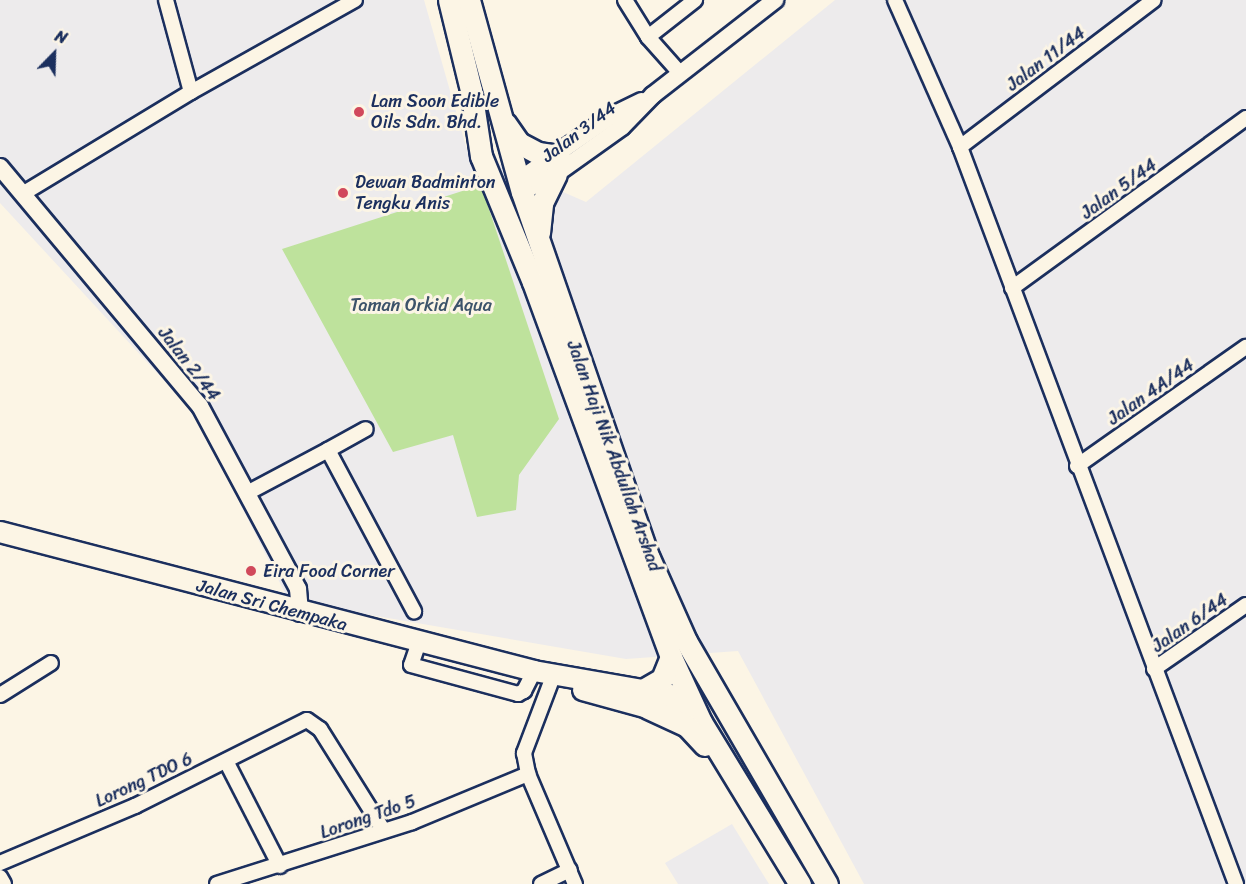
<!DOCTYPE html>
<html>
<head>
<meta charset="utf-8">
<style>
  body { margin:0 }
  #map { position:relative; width:1246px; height:884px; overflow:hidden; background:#fcf5e5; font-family:Sriracha,sans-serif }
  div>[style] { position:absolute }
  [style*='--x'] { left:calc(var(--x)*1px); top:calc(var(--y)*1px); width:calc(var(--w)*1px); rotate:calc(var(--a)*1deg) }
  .built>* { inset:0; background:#edebec }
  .green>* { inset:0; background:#bee29c }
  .roads { filter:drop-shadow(2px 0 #1b2f5e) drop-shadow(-2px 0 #1b2f5e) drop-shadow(0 2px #1b2f5e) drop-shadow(0 -2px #1b2f5e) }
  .minor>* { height:14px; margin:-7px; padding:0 7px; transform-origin:7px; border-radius:7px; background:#fcf5e5 }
  .tertiary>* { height:16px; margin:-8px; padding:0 8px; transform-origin:8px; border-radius:8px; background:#fcf5e5 }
  .secondary>* { height:20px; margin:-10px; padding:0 10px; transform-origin:10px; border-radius:10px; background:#fcf5e5 }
  .primary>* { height:21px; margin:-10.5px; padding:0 10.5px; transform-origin:10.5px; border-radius:10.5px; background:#fcf5e5 }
  .dots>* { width:16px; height:16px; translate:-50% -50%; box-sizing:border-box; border:3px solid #fcf5e5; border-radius:50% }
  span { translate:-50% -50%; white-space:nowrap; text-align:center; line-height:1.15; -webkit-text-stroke:6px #fcf5e5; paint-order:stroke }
  .street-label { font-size:18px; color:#1b2f5e }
  .poi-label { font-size:18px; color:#1b2f5e }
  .left { translate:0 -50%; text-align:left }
  .park-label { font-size:18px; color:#3c536a }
  .north { position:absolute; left:24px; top:24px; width:60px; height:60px; -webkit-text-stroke:4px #fcf5e5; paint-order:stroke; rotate:23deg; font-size:16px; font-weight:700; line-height:24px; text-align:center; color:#1b2f5e }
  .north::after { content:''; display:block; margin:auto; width:21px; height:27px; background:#1b2f5e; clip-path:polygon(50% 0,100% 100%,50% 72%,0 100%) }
</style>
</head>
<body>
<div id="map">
  <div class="built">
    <i style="clip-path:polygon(0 0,424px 0,467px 150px,586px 202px,835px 0,1246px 0,1246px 884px,864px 884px,738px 651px,626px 659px,289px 601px,195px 414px,0 203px)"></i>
    <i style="clip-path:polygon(732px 824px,769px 884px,678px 884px,665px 863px)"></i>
  </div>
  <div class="green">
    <i style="clip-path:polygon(481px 185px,559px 419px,519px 475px,516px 510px,477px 517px,453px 435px,393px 452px,282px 249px)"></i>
  </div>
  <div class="roads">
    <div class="minor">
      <i style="--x:166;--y:0;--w:95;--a:74.8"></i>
      <i style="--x:625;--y:0;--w:44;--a:58.1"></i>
      <i style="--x:648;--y:37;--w:48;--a:48.4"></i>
      <i style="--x:895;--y:0;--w:161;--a:66.1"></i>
      <i style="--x:960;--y:147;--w:787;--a:69.47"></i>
      <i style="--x:648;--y:37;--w:60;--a:-38.2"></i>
      <i style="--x:960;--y:147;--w:243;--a:-37.2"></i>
      <i style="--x:24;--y:193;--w:195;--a:-31.2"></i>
      <i style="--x:191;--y:92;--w:188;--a:-29.3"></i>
      <i style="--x:1012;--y:288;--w:289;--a:-36"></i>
      <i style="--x:328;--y:450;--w:43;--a:-28.9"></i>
      <i style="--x:1077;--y:466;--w:207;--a:-35.2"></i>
      <i style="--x:249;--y:492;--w:89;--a:-28"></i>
      <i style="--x:328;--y:450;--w:183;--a:61.9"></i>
      <i style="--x:419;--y:642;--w:24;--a:109"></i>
      <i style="--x:411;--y:665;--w:111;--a:15.2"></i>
      <i style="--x:518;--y:694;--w:7;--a:-27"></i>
      <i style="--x:524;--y:691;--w:22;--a:-63"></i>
      <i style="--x:1154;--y:669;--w:112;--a:-34.8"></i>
      <i style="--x:554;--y:674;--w:85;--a:110.8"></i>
      <i style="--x:524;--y:753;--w:21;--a:79"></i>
      <i style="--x:528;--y:774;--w:120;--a:66.9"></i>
      <i style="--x:0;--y:695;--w:60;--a:-32.1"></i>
      <i style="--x:226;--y:761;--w:118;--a:62.8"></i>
      <i style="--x:0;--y:863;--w:147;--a:-22.9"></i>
      <i style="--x:135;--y:806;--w:192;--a:-26.6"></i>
      <i style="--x:307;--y:720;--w:16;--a:35"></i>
      <i style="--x:320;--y:729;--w:120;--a:57.9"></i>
      <i style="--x:0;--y:877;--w:8;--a:60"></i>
      <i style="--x:217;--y:884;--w:205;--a:-17.6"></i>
      <i style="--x:412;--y:822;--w:126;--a:-22.5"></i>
      <i style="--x:541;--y:884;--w:32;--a:-26"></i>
    </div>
    <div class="tertiary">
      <i style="--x:0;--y:167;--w:312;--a:50.1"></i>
      <i style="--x:200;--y:406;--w:208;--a:61.8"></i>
      <i style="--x:298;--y:589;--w:24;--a:85"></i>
      <i style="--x:519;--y:180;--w:114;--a:-34.7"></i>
      <i style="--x:613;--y:115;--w:32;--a:-26"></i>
      <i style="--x:522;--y:192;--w:38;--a:-28"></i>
      <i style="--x:556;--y:174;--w:81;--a:-35.5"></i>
      <i style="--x:622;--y:127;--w:45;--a:-45.9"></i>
      <i style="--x:653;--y:95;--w:155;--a:-37.9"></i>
    </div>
    <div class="secondary">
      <i style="--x:0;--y:532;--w:552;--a:14.59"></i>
      <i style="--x:534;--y:671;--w:157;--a:9.9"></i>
      <i style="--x:583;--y:690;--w:67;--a:15.5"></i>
      <i style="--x:648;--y:708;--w:47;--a:2.4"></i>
    </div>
    <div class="primary">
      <i style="--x:449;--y:0;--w:93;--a:76.3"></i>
      <i style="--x:471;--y:90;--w:67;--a:81.4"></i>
      <i style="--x:481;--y:156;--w:136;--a:67.6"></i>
      <i style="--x:533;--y:282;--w:400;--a:69.8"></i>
      <i style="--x:671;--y:657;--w:72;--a:65.2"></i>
      <i style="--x:701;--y:722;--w:190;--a:58.6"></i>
      <i style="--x:469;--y:0;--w:199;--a:74.6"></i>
      <i style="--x:522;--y:192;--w:387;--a:70.9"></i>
      <i style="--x:649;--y:558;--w:91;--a:66"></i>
      <i style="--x:686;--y:641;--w:281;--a:59.9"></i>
      <i style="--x:505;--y:123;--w:24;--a:55"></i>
      <i style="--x:519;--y:143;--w:21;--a:28"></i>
      <i style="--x:538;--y:153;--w:21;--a:8"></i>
      <i style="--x:539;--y:233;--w:30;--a:-84"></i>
      <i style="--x:542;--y:203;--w:32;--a:-64"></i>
      <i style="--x:641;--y:691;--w:24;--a:-30"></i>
      <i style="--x:662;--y:679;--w:24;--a:-68"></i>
      <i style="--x:648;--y:708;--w:43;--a:24.8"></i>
      <i style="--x:687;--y:726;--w:26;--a:47"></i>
    </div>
  </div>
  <div class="dots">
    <i style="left:359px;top:112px;background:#d1495b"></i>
    <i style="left:343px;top:193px;background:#d1495b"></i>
    <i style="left:251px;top:571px;background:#d1495b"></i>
  </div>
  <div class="street-label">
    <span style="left:1046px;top:59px;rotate:-37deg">Jalan 11/44</span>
    <span style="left:579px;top:132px;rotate:-37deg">Jalan 3/44</span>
    <span style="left:1119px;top:189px;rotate:-36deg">Jalan 5/44</span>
    <span style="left:189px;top:364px;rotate:52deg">Jalan 2/44</span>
    <span style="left:1151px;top:392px;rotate:-35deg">Jalan 4A/44</span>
    <span style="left:614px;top:456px;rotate:70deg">Jalan Haji Nik Abdullah Arshad</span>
    <span style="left:272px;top:605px;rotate:15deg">Jalan Sri Chempaka</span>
    <span style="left:1190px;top:623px;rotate:-35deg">Jalan 6/44</span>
    <span style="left:144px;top:780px;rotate:-25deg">Lorong TDO 6</span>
    <span style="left:368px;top:817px;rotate:-19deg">Lorong Tdo 5</span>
  </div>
  <div class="poi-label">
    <span class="left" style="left:371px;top:112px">Lam Soon Edible<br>Oils Sdn. Bhd.</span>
    <span class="left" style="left:355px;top:193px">Dewan Badminton<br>Tengku Anis</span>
    <span class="left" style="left:263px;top:571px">Eira Food Corner</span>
  </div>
  <div class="park-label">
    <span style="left:421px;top:305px">Taman Orkid Aqua</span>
  </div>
  <div class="north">N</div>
</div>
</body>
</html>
